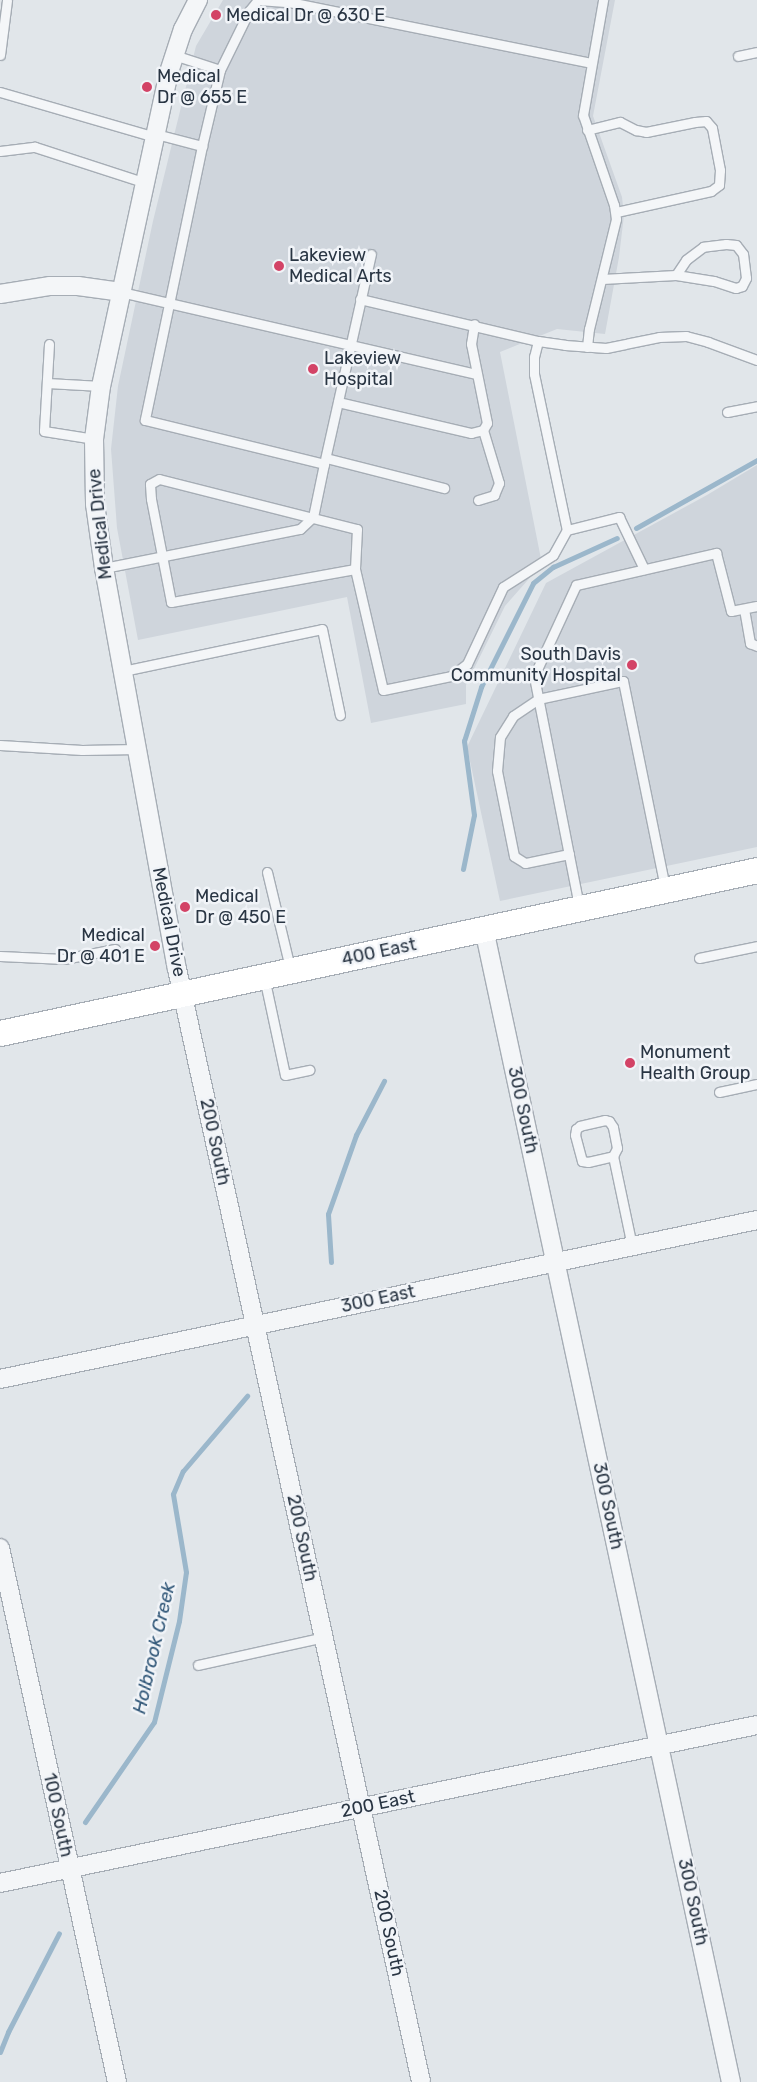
<!DOCTYPE html>
<html>
<head>
<meta charset="utf-8">
<style>
  body { margin:0 }
  #map { position:relative; width:757px; height:2082px; overflow:hidden; background:#e1e6ea; font-family:Rubik,sans-serif }
  div>[style] { position:absolute }
  [style*='--x'] { left:calc(var(--x)*1px); top:calc(var(--y)*1px); width:calc(var(--w)*1px); rotate:calc(var(--a)*1deg) }
  .built>* { inset:0; background:#cfd5dc }
  .stream>* { height:5px; margin:-2.5px; padding:0 2.5px; transform-origin:2.5px; border-radius:2.5px; background:#9bb7cb }
  .roads { filter:drop-shadow(1px 0 #a6adb5) drop-shadow(-1px 0 #a6adb5) drop-shadow(0 1px #a6adb5) drop-shadow(0 -1px #a6adb5) }
  .service>* { height:9px; margin:-4.5px; padding:0 4.5px; transform-origin:4.5px; border-radius:4.5px; background:#f4f6f8 }
  .minor>* { height:18px; margin:-9px; padding:0 9px; transform-origin:9px; border-radius:9px; background:#f4f6f8 }
  .secondary>* { height:25px; margin:-12.5px; padding:0 12.5px; transform-origin:12.5px; border-radius:12.5px; background:#fff }
  .dots>* { width:14px; height:14px; translate:-50% -50%; box-sizing:border-box; border:2px solid #f1f4f8; border-radius:50% }
  span { translate:-50% -50%; white-space:nowrap; text-align:center; line-height:1.15; -webkit-text-stroke:5px #f1f4f8; paint-order:stroke }
  .poi-label { font-size:18px; color:#293543 }
  .left { translate:0 -50%; text-align:left }
  .right { translate:-100% -50%; text-align:right }
  .street-label { font-size:18px; color:#293543 }
  .water-label { font-size:19px; color:#315778; font-style:italic }
</style>
</head>
<body>
<div id="map">
  <div class="built">
    <i style="clip-path:polygon(223px 0,615px 0,593px 116px,622px 197px,624px 215px,619px 257px,605px 334px,557px 329px,500px 352px,542px 564px,505px 606px,466px 685px,466px 704px,371px 723px,347px 597px,138px 640px,117px 528px,111px 449px,118px 386px,153px 221px,196px 46px)"></i>
    <i style="clip-path:polygon(757px 465px,757px 847px,500px 901px,467px 747px,546px 583px,707px 495px)"></i>
  </div>
  <div class="stream">
    <i style="--x:636;--y:528;--w:139;--a:-29.3"></i>
    <i style="--x:463;--y:869;--w:55;--a:-78.5"></i>
    <i style="--x:474;--y:815;--w:75;--a:-97.7"></i>
    <i style="--x:464;--y:741;--w:57;--a:-72.5"></i>
    <i style="--x:481;--y:687;--w:116;--a:-63.4"></i>
    <i style="--x:533;--y:583;--w:26;--a:-39"></i>
    <i style="--x:553;--y:567;--w:70;--a:-24.4"></i>
    <i style="--x:331;--y:1262;--w:48;--a:-93.6"></i>
    <i style="--x:328;--y:1214;--w:84;--a:-70.5"></i>
    <i style="--x:356;--y:1135;--w:61;--a:-62.6"></i>
    <i style="--x:85;--y:1822;--w:121;--a:-55.4"></i>
    <i style="--x:154;--y:1722;--w:104;--a:-76.1"></i>
    <i style="--x:179;--y:1621;--w:49;--a:-81.9"></i>
    <i style="--x:186;--y:1572;--w:79;--a:-99.5"></i>
    <i style="--x:173;--y:1494;--w:25;--a:-67"></i>
    <i style="--x:183;--y:1471;--w:99;--a:-49.5"></i>
    <i style="--x:0;--y:2052;--w:22;--a:-68"></i>
    <i style="--x:8;--y:2032;--w:111;--a:-62.7"></i>
  </div>
  <div class="roads">
    <div class="service">
      <i style="--x:0;--y:55;--w:55;--a:-82.7"></i>
      <i style="--x:174;--y:55;--w:48;--a:18.1"></i>
      <i style="--x:738;--y:56;--w:19;--a:-12"></i>
      <i style="--x:0;--y:92;--w:161;--a:16.2"></i>
      <i style="--x:587;--y:130;--w:34;--a:-14"></i>
      <i style="--x:620;--y:122;--w:18;--a:27"></i>
      <i style="--x:636;--y:130;--w:10;--a:11"></i>
      <i style="--x:646;--y:132;--w:50;--a:-11.5"></i>
      <i style="--x:695;--y:122;--w:11;--a:-5"></i>
      <i style="--x:706;--y:121;--w:9;--a:49"></i>
      <i style="--x:712;--y:128;--w:43;--a:79.2"></i>
      <i style="--x:720;--y:170;--w:15;--a:94"></i>
      <i style="--x:719;--y:185;--w:10;--a:143"></i>
      <i style="--x:711;--y:191;--w:97;--a:167.5"></i>
      <i style="--x:156;--y:134;--w:48;--a:14.6"></i>
      <i style="--x:202;--y:146;--w:78;--a:-76.7"></i>
      <i style="--x:220;--y:70;--w:66;--a:-63.8"></i>
      <i style="--x:249;--y:11;--w:14;--a:-51"></i>
      <i style="--x:258;--y:0;--w:31;--a:4"></i>
      <i style="--x:289;--y:2;--w:308;--a:11.4"></i>
      <i style="--x:202;--y:146;--w:280;--a:101.8"></i>
      <i style="--x:145;--y:420;--w:184;--a:13.8"></i>
      <i style="--x:324;--y:464;--w:215;--a:-77.4"></i>
      <i style="--x:0;--y:151;--w:35;--a:-7"></i>
      <i style="--x:35;--y:147;--w:117;--a:18"></i>
      <i style="--x:602;--y:279;--w:74;--a:-3.1"></i>
      <i style="--x:676;--y:275;--w:38;--a:9"></i>
      <i style="--x:714;--y:281;--w:23;--a:18"></i>
      <i style="--x:736;--y:288;--w:6;--a:-18"></i>
      <i style="--x:742;--y:286;--w:9;--a:-63"></i>
      <i style="--x:746;--y:278;--w:24;--a:-97"></i>
      <i style="--x:743;--y:254;--w:11;--a:-128"></i>
      <i style="--x:736;--y:245;--w:10;--a:-174"></i>
      <i style="--x:726;--y:244;--w:23;--a:173"></i>
      <i style="--x:703;--y:247;--w:21;--a:143"></i>
      <i style="--x:686;--y:260;--w:18;--a:124"></i>
      <i style="--x:121;--y:292;--w:365;--a:13"></i>
      <i style="--x:360;--y:299;--w:183;--a:13.3"></i>
      <i style="--x:538;--y:341;--w:27;--a:8"></i>
      <i style="--x:565;--y:345;--w:41;--a:4.2"></i>
      <i style="--x:606;--y:348;--w:54;--a:-11.7"></i>
      <i style="--x:659;--y:337;--w:27;--a:-2"></i>
      <i style="--x:686;--y:336;--w:23;--a:15"></i>
      <i style="--x:708;--y:342;--w:52;--a:20.2"></i>
      <i style="--x:538;--y:341;--w:16;--a:104"></i>
      <i style="--x:534;--y:357;--w:17;--a:90"></i>
      <i style="--x:534;--y:374;--w:159;--a:78.1"></i>
      <i style="--x:567;--y:530;--w:54;--a:-14"></i>
      <i style="--x:619;--y:517;--w:58;--a:64.3"></i>
      <i style="--x:49;--y:344;--w:87;--a:93.3"></i>
      <i style="--x:44;--y:431;--w:51;--a:9.1"></i>
      <i style="--x:587;--y:347;--w:18;--a:-84"></i>
      <i style="--x:589;--y:329;--w:113;--a:-76.2"></i>
      <i style="--x:616;--y:219;--w:14;--a:-98"></i>
      <i style="--x:614;--y:205;--w:95;--a:-109"></i>
      <i style="--x:583;--y:115;--w:117;--a:-80.1"></i>
      <i style="--x:47;--y:383;--w:54;--a:3.2"></i>
      <i style="--x:338;--y:402;--w:137;--a:13.1"></i>
      <i style="--x:471;--y:433;--w:12;--a:-14"></i>
      <i style="--x:483;--y:430;--w:8;--a:-60"></i>
      <i style="--x:487;--y:423;--w:81;--a:-101.4"></i>
      <i style="--x:471;--y:344;--w:20;--a:-81"></i>
      <i style="--x:727;--y:412;--w:31;--a:-11"></i>
      <i style="--x:326;--y:458;--w:122;--a:14.3"></i>
      <i style="--x:159;--y:479;--w:204;--a:14.2"></i>
      <i style="--x:357;--y:529;--w:40;--a:92.9"></i>
      <i style="--x:355;--y:569;--w:187;--a:169.8"></i>
      <i style="--x:171;--y:602;--w:105;--a:-101"></i>
      <i style="--x:151;--y:499;--w:15;--a:-94"></i>
      <i style="--x:150;--y:484;--w:10;--a:-29"></i>
      <i style="--x:478;--y:500;--w:17;--a:-17"></i>
      <i style="--x:494;--y:495;--w:13;--a:-67"></i>
      <i style="--x:499;--y:483;--w:55;--a:-106.8"></i>
      <i style="--x:104;--y:568;--w:200;--a:-11.3"></i>
      <i style="--x:300;--y:529;--w:18;--a:-43"></i>
      <i style="--x:313;--y:517;--w:54;--a:-78.3"></i>
      <i style="--x:355;--y:569;--w:124;--a:77"></i>
      <i style="--x:383;--y:690;--w:69;--a:-11.6"></i>
      <i style="--x:451;--y:676;--w:20;--a:-37"></i>
      <i style="--x:467;--y:664;--w:85;--a:-64.9"></i>
      <i style="--x:503;--y:587;--w:59;--a:-32.6"></i>
      <i style="--x:553;--y:555;--w:29;--a:-61"></i>
      <i style="--x:744;--y:609;--w:35;--a:80"></i>
      <i style="--x:750;--y:643;--w:8;--a:23"></i>
      <i style="--x:123;--y:671;--w:203;--a:-11.9"></i>
      <i style="--x:322;--y:629;--w:88;--a:78.2"></i>
      <i style="--x:0;--y:745;--w:82;--a:3.5"></i>
      <i style="--x:82;--y:750;--w:55;--a:-1"></i>
      <i style="--x:569;--y:854;--w:45;--a:168.4"></i>
      <i style="--x:525;--y:863;--w:13;--a:-148"></i>
      <i style="--x:514;--y:856;--w:87;--a:-101.3"></i>
      <i style="--x:497;--y:771;--w:34;--a:-85"></i>
      <i style="--x:500;--y:737;--w:25;--a:-58"></i>
      <i style="--x:513;--y:716;--w:30;--a:-34"></i>
      <i style="--x:538;--y:699;--w:87;--a:-12"></i>
      <i style="--x:623;--y:681;--w:210;--a:78.5"></i>
      <i style="--x:267;--y:872;--w:99;--a:76.5"></i>
      <i style="--x:579;--y:906;--w:234;--a:-101.1"></i>
      <i style="--x:534;--y:676;--w:100;--a:-65.2"></i>
      <i style="--x:576;--y:585;--w:144;--a:-12.9"></i>
      <i style="--x:716;--y:553;--w:60;--a:75.5"></i>
      <i style="--x:731;--y:611;--w:26;--a:-11"></i>
      <i style="--x:0;--y:956;--w:64;--a:2.7"></i>
      <i style="--x:64;--y:959;--w:52;--a:-11.1"></i>
      <i style="--x:699;--y:958;--w:59;--a:-11.7"></i>
      <i style="--x:264;--y:977;--w:100;--a:77.9"></i>
      <i style="--x:285;--y:1075;--w:25;--a:-12"></i>
      <i style="--x:719;--y:1092;--w:39;--a:-12"></i>
      <i style="--x:613;--y:1156;--w:9;--a:-63"></i>
      <i style="--x:617;--y:1148;--w:21;--a:-101"></i>
      <i style="--x:613;--y:1127;--w:7;--a:-124"></i>
      <i style="--x:609;--y:1121;--w:4;--a:-166"></i>
      <i style="--x:605;--y:1120;--w:26;--a:167"></i>
      <i style="--x:580;--y:1126;--w:5;--a:143"></i>
      <i style="--x:576;--y:1129;--w:6;--a:99"></i>
      <i style="--x:575;--y:1135;--w:27;--a:75"></i>
      <i style="--x:582;--y:1161;--w:6;--a:9"></i>
      <i style="--x:588;--y:1162;--w:26;--a:-13"></i>
      <i style="--x:613;--y:1156;--w:92;--a:78.1"></i>
      <i style="--x:198;--y:1665;--w:129;--a:-12.5"></i>
    </div>
    <div class="minor">
      <i style="--x:198;--y:0;--w:33;--a:117"></i>
      <i style="--x:183;--y:29;--w:45;--a:108"></i>
      <i style="--x:169;--y:72;--w:321;--a:102.2"></i>
      <i style="--x:101;--y:386;--w:53;--a:97.5"></i>
      <i style="--x:94;--y:439;--w:65;--a:89.1"></i>
      <i style="--x:95;--y:504;--w:65;--a:82"></i>
      <i style="--x:104;--y:568;--w:408;--a:79.7"></i>
      <i style="--x:177;--y:969;--w:1139;--a:77.63"></i>
      <i style="--x:0;--y:294;--w:51;--a:-9.1"></i>
      <i style="--x:50;--y:286;--w:28;--a:0"></i>
      <i style="--x:78;--y:286;--w:43;--a:7.9"></i>
      <i style="--x:484;--y:929;--w:1179;--a:77.91"></i>
      <i style="--x:0;--y:1379;--w:774;--a:-11.86"></i>
      <i style="--x:0;--y:1548;--w:547;--a:77.64"></i>
      <i style="--x:0;--y:1883;--w:773;--a:-11.79"></i>
    </div>
    <div class="secondary">
      <i style="--x:0;--y:1033;--w:774;--a:-12.15"></i>
    </div>
  </div>
  <div class="dots">
    <i style="left:216px;top:15px;background:#d34366"></i>
    <i style="left:147px;top:87px;background:#d34366"></i>
    <i style="left:279px;top:266px;background:#d34366"></i>
    <i style="left:313px;top:369px;background:#d34366"></i>
    <i style="left:632px;top:665px;background:#d34366"></i>
    <i style="left:185px;top:907px;background:#d34366"></i>
    <i style="left:155px;top:946px;background:#d34366"></i>
    <i style="left:630px;top:1063px;background:#d34366"></i>
  </div>
  <div class="poi-label">
    <span class="left" style="left:226px;top:15px">Medical Dr @ 630 E</span>
    <span class="left" style="left:157px;top:87px">Medical<br>Dr @ 655 E</span>
    <span class="left" style="left:289px;top:266px">Lakeview<br>Medical Arts</span>
    <span class="left" style="left:324px;top:369px">Lakeview<br>Hospital</span>
    <span class="right" style="left:621px;top:665px">South Davis<br>Community Hospital</span>
    <span class="left" style="left:195px;top:907px">Medical<br>Dr @ 450 E</span>
    <span class="right" style="left:145px;top:946px">Medical<br>Dr @ 401 E</span>
    <span class="left" style="left:640px;top:1063px">Monument<br>Health Group</span>
  </div>
  <div class="street-label">
    <span style="left:100px;top:524px;rotate:-96deg">Medical Drive</span>
    <span style="left:169px;top:922px;rotate:79deg">Medical Drive</span>
    <span style="left:379px;top:952px;rotate:-12deg">400 East</span>
    <span style="left:523px;top:1110px;rotate:78deg">300 South</span>
    <span style="left:215px;top:1142px;rotate:78deg">200 South</span>
    <span style="left:378px;top:1299px;rotate:-12deg">300 East</span>
    <span style="left:608px;top:1506px;rotate:78deg">300 South</span>
    <span style="left:302px;top:1538px;rotate:78deg">200 South</span>
    <span style="left:378px;top:1804px;rotate:-12deg">200 East</span>
    <span style="left:58px;top:1815px;rotate:78deg">100 South</span>
    <span style="left:693px;top:1902px;rotate:78deg">300 South</span>
    <span style="left:389px;top:1933px;rotate:78deg">200 South</span>
  </div>
  <div class="water-label">
    <span style="left:154px;top:1648px;rotate:-77deg">Holbrook Creek</span>
  </div>
</div>
</body>
</html>
